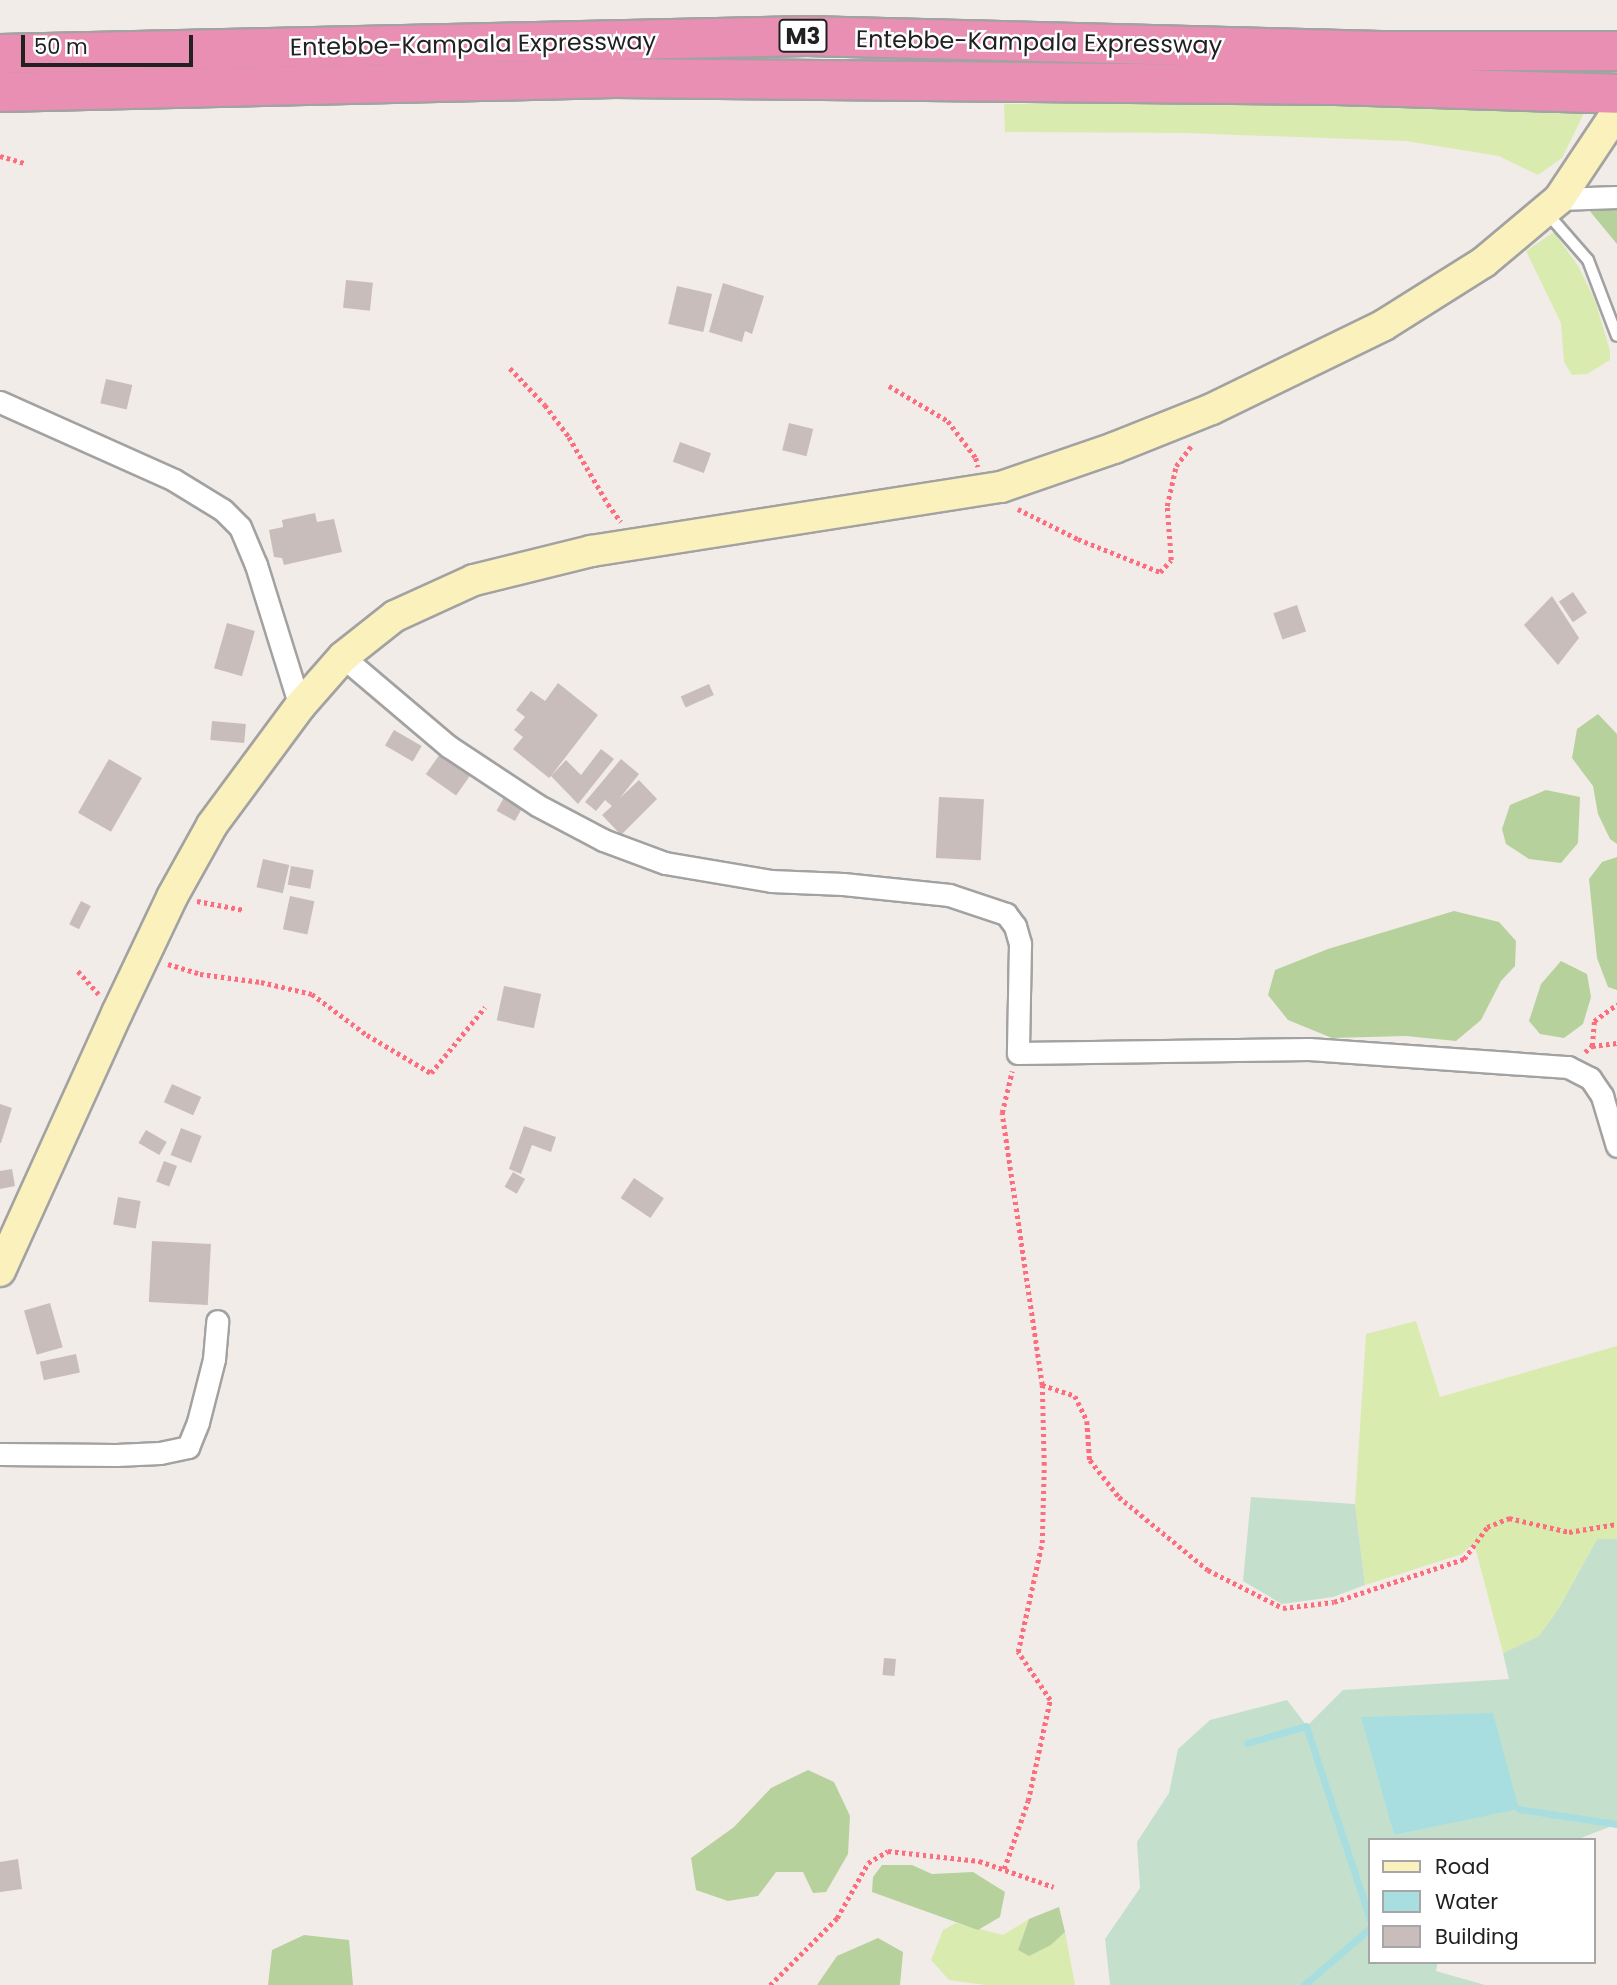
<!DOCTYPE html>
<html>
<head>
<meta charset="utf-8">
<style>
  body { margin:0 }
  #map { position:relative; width:1617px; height:1985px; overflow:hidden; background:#f1ece8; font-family:Poppins,sans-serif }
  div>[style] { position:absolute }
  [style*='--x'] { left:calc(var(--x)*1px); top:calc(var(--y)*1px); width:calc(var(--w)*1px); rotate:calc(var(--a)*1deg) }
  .grass>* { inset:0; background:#d9ebae }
  .forest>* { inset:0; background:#b7d19c }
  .wetland>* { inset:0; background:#c4e0cd }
  .water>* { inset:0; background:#a8dedf }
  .stream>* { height:7px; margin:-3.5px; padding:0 3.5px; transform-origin:3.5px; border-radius:3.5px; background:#a8dedf }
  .building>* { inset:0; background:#c9bdbb; transform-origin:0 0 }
  .path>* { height:4.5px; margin-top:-2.25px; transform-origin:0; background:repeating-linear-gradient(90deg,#fc6e7e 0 3.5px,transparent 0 7px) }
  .roads { filter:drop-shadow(2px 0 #a2a2a2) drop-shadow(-2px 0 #a2a2a2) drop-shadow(0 2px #a2a2a2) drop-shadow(0 -2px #a2a2a2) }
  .service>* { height:10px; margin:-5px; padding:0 5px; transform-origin:5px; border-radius:5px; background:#fff }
  .minor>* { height:21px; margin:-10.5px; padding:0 10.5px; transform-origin:10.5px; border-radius:10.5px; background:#fff }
  .secondary>* { height:30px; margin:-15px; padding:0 15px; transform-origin:15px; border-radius:15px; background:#fbf1bc }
  .motorway>* { height:38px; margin:-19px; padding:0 19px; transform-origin:19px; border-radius:19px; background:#e98fb3 }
  span { translate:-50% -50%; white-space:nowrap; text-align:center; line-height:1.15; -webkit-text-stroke:5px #fff; paint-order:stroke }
  .shield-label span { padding:2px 5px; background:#fff; border:2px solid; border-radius:5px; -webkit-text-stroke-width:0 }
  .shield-label { font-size:23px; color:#212121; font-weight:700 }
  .street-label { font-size:24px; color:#212121 }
  .legend { position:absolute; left:1368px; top:1838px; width:228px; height:126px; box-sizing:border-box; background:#fff; border:2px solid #a6a6a6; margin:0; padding:9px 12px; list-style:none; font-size:21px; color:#212121 }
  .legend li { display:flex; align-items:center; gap:14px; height:35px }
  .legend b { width:35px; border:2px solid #a6a6a6 }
  .scale { position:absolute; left:21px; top:35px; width:172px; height:32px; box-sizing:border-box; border:4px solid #212121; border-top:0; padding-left:9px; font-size:21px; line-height:24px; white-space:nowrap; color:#212121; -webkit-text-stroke:5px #fff; paint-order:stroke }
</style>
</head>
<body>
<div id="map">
  <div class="grass">
    <i style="clip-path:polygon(1589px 103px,1562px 158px,1538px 175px,1499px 156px,1406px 141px,1186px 133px,1005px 132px,1004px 104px)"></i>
    <i style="clip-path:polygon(1554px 232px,1578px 266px,1595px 300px,1610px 351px,1610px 360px,1587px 374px,1572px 375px,1564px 362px,1561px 323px,1526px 251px)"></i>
    <i style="clip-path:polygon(1416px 1321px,1440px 1397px,1617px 1346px,1617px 1539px,1597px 1539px,1559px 1608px,1539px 1636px,1503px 1653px,1474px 1543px,1462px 1554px,1365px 1585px,1355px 1504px,1366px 1334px)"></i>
    <i style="clip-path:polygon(1029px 1919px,1018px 1950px,1051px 1945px,1065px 1932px,1075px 1985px,985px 1985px,949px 1980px,931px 1960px,943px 1930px,956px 1923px,1003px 1935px)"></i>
  </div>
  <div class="forest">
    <i style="clip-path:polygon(1617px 206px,1617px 244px,1588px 209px)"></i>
    <i style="clip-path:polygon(1598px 714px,1617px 734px,1617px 844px,1610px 839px,1598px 814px,1593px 786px,1572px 758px,1577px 729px)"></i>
    <i style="clip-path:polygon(1546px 790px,1580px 797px,1578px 843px,1561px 863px,1529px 859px,1506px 844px,1502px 829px,1510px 805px)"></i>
    <i style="clip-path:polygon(1617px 857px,1617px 990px,1608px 987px,1597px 958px,1589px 879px,1602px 862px)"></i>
    <i style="clip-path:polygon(1454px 911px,1499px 922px,1516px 941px,1515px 966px,1501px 981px,1481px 1020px,1456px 1041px,1406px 1036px,1332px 1038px,1288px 1020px,1268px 995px,1275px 970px,1328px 949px)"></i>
    <i style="clip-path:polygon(1561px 961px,1587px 974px,1591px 997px,1583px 1024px,1564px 1038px,1540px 1034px,1529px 1021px,1541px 984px)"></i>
    <i style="clip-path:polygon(808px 1770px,834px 1782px,850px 1816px,848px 1854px,826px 1892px,813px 1893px,803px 1872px,776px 1872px,758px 1896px,728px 1901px,696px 1890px,691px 1858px,734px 1827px,771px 1788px)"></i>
    <i style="clip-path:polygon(882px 1865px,912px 1865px,932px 1874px,973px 1872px,1005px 1892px,1000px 1917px,978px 1930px,872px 1892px,873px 1877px)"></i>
    <i style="clip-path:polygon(1059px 1907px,1065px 1932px,1051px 1945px,1029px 1956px,1018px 1950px,1029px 1919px)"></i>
    <i style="clip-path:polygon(304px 1935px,349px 1940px,353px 1985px,268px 1985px,272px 1950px)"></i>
    <i style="clip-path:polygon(878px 1938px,903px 1952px,900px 1985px,817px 1985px,837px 1956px)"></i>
  </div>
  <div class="wetland">
    <i style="clip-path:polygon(1251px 1497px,1355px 1504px,1365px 1585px,1333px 1597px,1282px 1604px,1243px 1581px)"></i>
    <i style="clip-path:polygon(evenodd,1597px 1539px,1617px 1539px,1617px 1824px,1576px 1840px,1370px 1840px,1370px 1962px,1438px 1962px,1436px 1971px,1485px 1985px,1110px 1985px,1105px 1939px,1140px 1888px,1137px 1842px,1169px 1793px,1178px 1749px,1210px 1720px,1287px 1700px,1307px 1726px,1343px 1690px,1509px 1679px,1503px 1653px,1539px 1636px,1559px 1608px,1597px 1539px,1379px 1774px,1519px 1808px,1394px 1835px,1379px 1774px)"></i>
  </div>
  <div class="water">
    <i style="clip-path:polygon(1493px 1713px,1519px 1809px,1394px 1835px,1361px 1717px)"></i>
  </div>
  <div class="stream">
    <i style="--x:1247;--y:1743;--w:61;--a:-16.1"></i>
    <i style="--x:1306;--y:1726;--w:203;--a:71.7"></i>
    <i style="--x:1519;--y:1809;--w:99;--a:8.7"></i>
    <i style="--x:1304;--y:1985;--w:87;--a:-40.8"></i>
  </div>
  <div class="building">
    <i style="left:346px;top:280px;width:27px;height:28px;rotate:6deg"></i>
    <i style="clip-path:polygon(723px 283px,764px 296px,752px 334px,745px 331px,742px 342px,709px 332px)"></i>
    <i style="left:677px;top:286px;width:36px;height:39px;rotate:13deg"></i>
    <i style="left:106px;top:379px;width:27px;height:25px;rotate:13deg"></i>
    <i style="left:789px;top:423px;width:25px;height:28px;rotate:14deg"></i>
    <i style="left:680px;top:442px;width:33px;height:21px;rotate:20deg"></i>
    <i style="clip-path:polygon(315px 513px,317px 522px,334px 519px,342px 552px,284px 565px,282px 558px,274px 557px,269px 530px,283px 527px,282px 520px)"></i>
    <i style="left:1573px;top:592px;width:25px;height:17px;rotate:56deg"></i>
    <i style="clip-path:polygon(1552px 596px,1579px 638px,1558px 665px,1524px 625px)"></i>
    <i style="left:1297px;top:605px;width:28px;height:25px;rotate:71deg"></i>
    <i style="left:227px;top:623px;width:29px;height:47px;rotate:16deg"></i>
    <i style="clip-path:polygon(558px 683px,598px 715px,551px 776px,566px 760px,581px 775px,601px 749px,614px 759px,578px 804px,551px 776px,549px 778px,513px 749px,523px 737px,514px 730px,525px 717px,516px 710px,531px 691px,545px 701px)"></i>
    <i style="left:709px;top:684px;width:12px;height:31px;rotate:66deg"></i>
    <i style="left:212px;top:721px;width:34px;height:19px;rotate:5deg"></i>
    <i style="left:394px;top:730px;width:32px;height:18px;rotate:30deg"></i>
    <i style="left:447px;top:744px;width:37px;height:37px;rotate:35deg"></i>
    <i style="left:109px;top:759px;width:38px;height:62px;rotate:30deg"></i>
    <i style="clip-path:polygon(621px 759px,639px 774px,620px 798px,639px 780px,657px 799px,621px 835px,602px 815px,612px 806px,605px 800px,596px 811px,585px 802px)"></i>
    <i style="left:513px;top:781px;width:21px;height:34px;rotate:29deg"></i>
    <i style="left:939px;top:797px;width:45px;height:61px;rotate:3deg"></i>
    <i style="left:263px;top:859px;width:27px;height:29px;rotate:13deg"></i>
    <i style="left:291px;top:866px;width:23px;height:19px;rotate:10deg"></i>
    <i style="left:290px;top:896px;width:25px;height:34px;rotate:12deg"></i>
    <i style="left:81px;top:901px;width:11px;height:26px;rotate:27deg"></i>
    <i style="left:504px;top:986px;width:38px;height:35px;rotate:12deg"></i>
    <i style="left:172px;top:1084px;width:32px;height:20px;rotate:24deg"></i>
    <i style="clip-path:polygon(0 1104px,12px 1108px,1px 1143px,0 1143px)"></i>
    <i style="clip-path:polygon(524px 1126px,556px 1137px,551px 1152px,532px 1145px,521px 1174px,509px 1169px)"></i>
    <i style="left:181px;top:1128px;width:22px;height:29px;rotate:21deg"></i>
    <i style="left:146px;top:1130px;width:24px;height:15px;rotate:30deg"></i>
    <i style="left:164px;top:1161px;width:14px;height:22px;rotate:21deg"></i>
    <i style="clip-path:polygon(12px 1169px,15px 1186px,0 1189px,0 1171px)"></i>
    <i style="left:513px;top:1172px;width:14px;height:17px;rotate:30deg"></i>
    <i style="left:634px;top:1178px;width:36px;height:24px;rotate:34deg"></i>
    <i style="left:118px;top:1197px;width:23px;height:28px;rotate:10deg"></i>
    <i style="left:152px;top:1241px;width:59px;height:61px;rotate:3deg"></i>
    <i style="left:50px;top:1303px;width:46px;height:27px;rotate:74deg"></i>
    <i style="left:76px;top:1354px;width:19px;height:37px;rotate:78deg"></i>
    <i style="left:884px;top:1658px;width:12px;height:17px;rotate:5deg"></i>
    <i style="clip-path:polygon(18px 1859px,22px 1889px,0 1892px,0 1862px)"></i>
  </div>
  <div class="path">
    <i style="--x:0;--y:156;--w:26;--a:16"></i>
    <i style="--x:510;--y:368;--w:51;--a:46.6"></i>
    <i style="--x:545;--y:405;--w:40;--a:53"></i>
    <i style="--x:569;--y:437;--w:78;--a:59.8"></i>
    <i style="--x:608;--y:504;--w:22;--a:54"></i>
    <i style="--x:889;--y:386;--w:69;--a:30.7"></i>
    <i style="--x:948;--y:421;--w:46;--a:52.9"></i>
    <i style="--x:976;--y:458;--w:9;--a:77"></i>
    <i style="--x:1018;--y:509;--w:67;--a:26.6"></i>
    <i style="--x:1078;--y:539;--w:88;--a:21.9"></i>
    <i style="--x:1160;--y:572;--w:16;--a:-47"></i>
    <i style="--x:1171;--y:560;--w:54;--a:-94.2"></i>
    <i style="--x:1167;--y:506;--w:41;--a:-77.3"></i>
    <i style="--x:1176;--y:466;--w:25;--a:-53"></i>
    <i style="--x:197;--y:901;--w:48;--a:10.8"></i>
    <i style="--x:168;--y:964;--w:34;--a:17"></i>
    <i style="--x:200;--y:974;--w:62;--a:7.5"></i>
    <i style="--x:261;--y:982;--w:52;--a:13.2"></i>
    <i style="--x:312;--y:994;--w:69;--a:36.7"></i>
    <i style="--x:367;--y:1035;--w:74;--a:30.7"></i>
    <i style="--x:431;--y:1073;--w:85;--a:-50.7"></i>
    <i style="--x:78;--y:971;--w:31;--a:48"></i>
    <i style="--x:1592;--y:1046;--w:25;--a:-85"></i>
    <i style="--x:1594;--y:1021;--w:29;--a:-36"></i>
    <i style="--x:1585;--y:1052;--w:9;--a:-41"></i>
    <i style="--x:1592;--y:1046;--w:25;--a:-7"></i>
    <i style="--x:1042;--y:1385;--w:35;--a:18"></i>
    <i style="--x:1075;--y:1396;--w:28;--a:64"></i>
    <i style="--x:1087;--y:1421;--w:39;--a:86"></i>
    <i style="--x:1090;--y:1460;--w:47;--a:51.9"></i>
    <i style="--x:1119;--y:1497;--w:115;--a:39.4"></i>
    <i style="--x:1208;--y:1570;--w:84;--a:26.9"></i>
    <i style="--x:1283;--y:1608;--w:51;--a:-6.7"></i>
    <i style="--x:1334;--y:1602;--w:137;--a:-18.3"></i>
    <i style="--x:1464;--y:1559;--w:39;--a:-54"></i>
    <i style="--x:1487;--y:1527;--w:24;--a:-22"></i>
    <i style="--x:1509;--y:1518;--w:62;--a:13.1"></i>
    <i style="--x:1569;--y:1532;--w:49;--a:-9.5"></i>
    <i style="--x:1004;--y:1869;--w:72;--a:-70.6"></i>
    <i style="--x:1028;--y:1801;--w:103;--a:-77.7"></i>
    <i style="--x:1050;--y:1700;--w:58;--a:-123.7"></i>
    <i style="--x:1018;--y:1652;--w:112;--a:-77.6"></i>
    <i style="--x:1042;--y:1543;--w:78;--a:-88.5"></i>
    <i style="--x:1044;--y:1465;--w:80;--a:-91.4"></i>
    <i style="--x:1042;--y:1385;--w:275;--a:-98.4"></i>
    <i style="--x:1002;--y:1113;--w:43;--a:-76.6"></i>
    <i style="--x:770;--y:1985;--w:95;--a:-45"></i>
    <i style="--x:837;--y:1918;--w:63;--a:-60.6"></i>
    <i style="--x:868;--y:1863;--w:23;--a:-31"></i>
    <i style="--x:888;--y:1851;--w:92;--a:6.3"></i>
    <i style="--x:979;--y:1861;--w:79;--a:19.1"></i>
  </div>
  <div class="roads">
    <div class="service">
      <i style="--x:1547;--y:213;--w:62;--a:48.9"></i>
      <i style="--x:1588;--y:260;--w:81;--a:69.1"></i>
    </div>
    <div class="minor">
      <i style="--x:1559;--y:199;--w:58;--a:-2"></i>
      <i style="--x:0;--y:402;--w:191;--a:24.1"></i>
      <i style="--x:174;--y:480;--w:57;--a:31.5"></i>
      <i style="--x:223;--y:510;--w:24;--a:45"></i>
      <i style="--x:240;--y:527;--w:41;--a:67.2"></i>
      <i style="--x:256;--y:565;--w:148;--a:72.7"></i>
      <i style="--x:343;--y:657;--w:138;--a:40.3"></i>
      <i style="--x:448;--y:746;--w:107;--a:33.5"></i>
      <i style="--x:537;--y:805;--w:75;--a:27.9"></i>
      <i style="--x:603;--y:840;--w:66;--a:20.4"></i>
      <i style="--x:665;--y:863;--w:108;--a:9.6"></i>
      <i style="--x:771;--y:881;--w:72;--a:2.4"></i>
      <i style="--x:843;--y:884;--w:107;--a:5.9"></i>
      <i style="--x:949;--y:895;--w:60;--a:18.4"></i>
      <i style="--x:1006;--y:914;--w:15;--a:53"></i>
      <i style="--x:1015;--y:926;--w:19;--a:74"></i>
      <i style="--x:1020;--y:944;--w:109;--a:91.1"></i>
      <i style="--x:1018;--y:1053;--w:291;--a:-0.8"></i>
      <i style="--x:1309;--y:1049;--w:260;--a:4"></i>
      <i style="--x:1568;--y:1067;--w:25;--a:27"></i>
      <i style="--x:1590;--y:1078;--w:22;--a:56"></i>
      <i style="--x:1602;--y:1096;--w:52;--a:73.3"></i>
      <i style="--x:0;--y:1454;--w:116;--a:0.5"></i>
      <i style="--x:116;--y:1455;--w:44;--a:-2.6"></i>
      <i style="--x:160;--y:1453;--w:29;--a:-12"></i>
      <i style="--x:188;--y:1447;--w:27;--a:-68"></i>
      <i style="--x:198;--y:1422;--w:65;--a:-75.7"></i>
      <i style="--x:214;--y:1359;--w:38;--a:-85"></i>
    </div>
    <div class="secondary">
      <i style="--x:0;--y:1271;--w:283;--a:-65.6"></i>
      <i style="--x:117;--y:1013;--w:128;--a:-64.6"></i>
      <i style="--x:172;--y:897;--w:82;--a:-60.9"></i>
      <i style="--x:212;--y:825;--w:148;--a:-53.5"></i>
      <i style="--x:300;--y:706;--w:65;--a:-48.7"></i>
      <i style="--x:343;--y:657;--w:66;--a:-38.3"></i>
      <i style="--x:395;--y:616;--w:87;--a:-24.5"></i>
      <i style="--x:474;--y:580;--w:121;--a:-13.9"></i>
      <i style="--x:591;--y:551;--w:415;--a:-8.9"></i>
      <i style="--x:1001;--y:487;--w:120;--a:-19"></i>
      <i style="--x:1114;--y:448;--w:105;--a:-21.7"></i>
      <i style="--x:1212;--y:409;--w:191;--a:-26"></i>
      <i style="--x:1384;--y:325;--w:118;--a:-32.2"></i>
      <i style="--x:1484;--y:262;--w:98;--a:-40"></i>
      <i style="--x:1559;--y:199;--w:105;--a:-56.3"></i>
    </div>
    <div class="motorway">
      <i style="--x:0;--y:54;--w:807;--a:-1.28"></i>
      <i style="--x:807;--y:36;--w:574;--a:1.5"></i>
      <i style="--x:1381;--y:51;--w:236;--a:0"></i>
      <i style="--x:0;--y:92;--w:615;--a:-1.3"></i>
      <i style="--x:615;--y:78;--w:721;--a:0.56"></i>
      <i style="--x:1336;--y:85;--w:281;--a:1.8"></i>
    </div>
  </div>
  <div class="shield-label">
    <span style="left:803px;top:36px">M3</span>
  </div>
  <div class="street-label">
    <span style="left:1039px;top:42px;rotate:1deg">Entebbe-Kampala Expressway</span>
    <span style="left:473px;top:44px;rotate:-1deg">Entebbe-Kampala Expressway</span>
  </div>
  <ul class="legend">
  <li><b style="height:9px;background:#fbf1bc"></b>Road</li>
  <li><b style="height:19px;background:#a8dedf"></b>Water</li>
  <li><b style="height:19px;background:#c9bdbb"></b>Building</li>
  </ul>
  <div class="scale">50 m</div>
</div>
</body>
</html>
